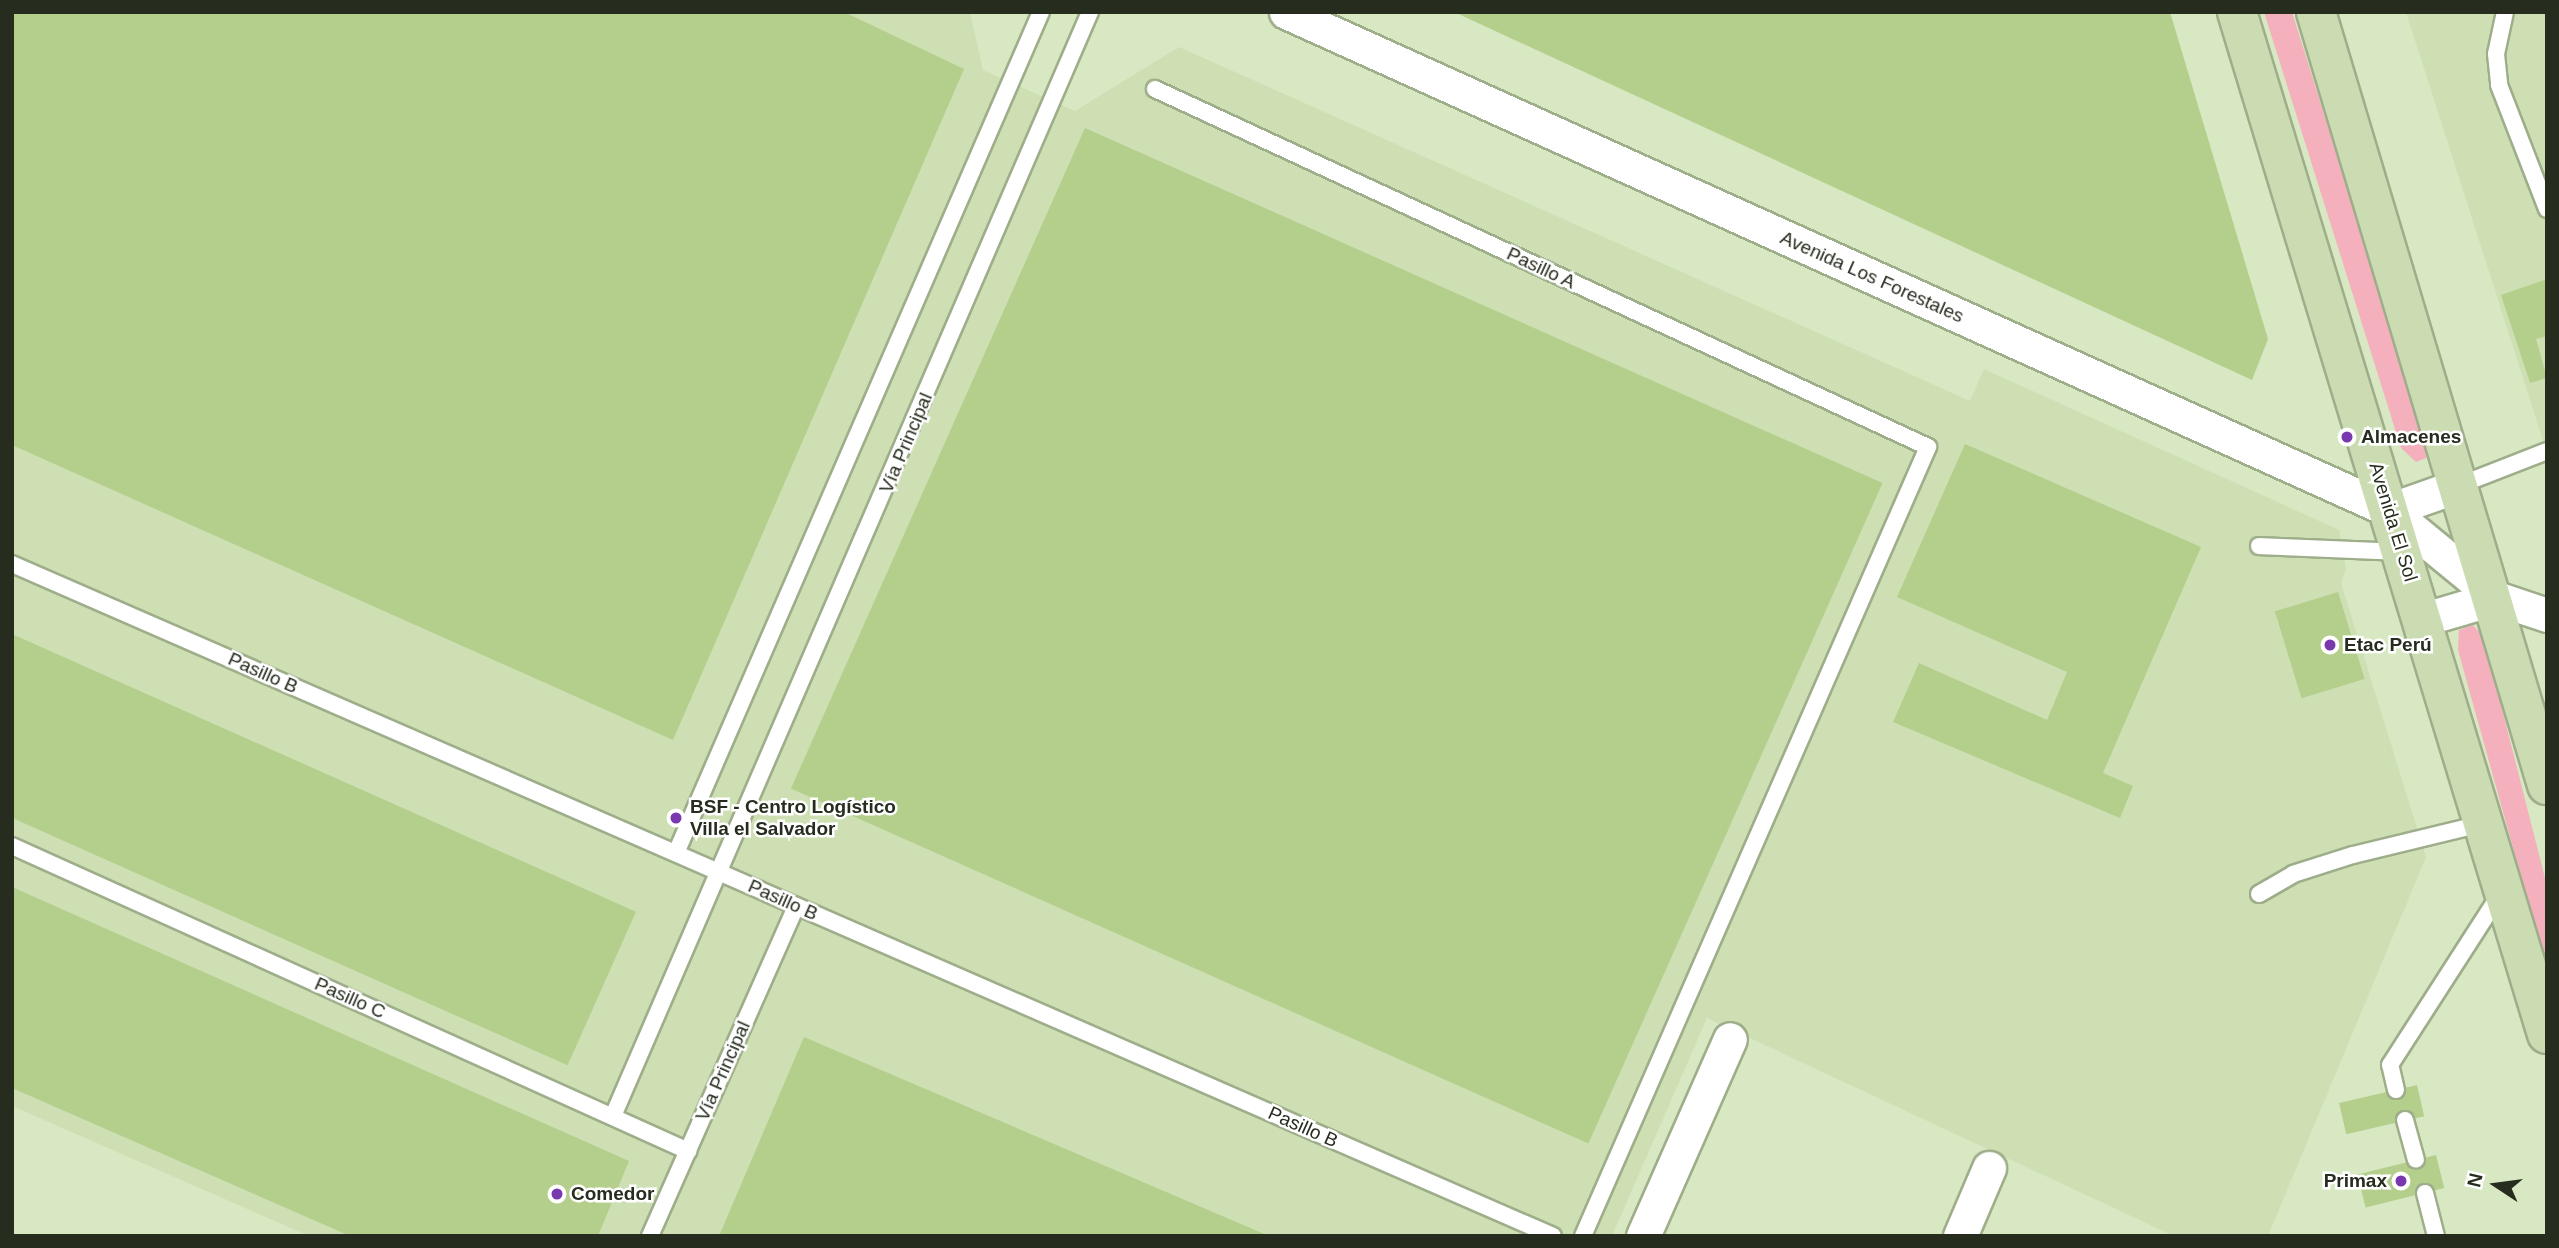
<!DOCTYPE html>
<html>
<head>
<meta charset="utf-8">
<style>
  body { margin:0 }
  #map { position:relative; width:2559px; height:1248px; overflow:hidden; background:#d8e8c3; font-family:Arial,sans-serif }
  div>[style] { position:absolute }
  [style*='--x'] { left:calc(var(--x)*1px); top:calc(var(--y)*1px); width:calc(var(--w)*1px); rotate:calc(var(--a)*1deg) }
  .built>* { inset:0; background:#cddfb3 }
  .green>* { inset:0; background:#f4b0bd }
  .building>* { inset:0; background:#b4cf8c; transform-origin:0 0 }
  .roads { filter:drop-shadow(2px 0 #9ead8a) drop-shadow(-2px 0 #9ead8a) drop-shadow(0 2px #9ead8a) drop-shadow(0 -2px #9ead8a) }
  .lane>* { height:16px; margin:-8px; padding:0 8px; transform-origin:8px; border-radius:8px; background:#fff }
  .street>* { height:33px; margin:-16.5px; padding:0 16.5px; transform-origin:16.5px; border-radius:16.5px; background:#fff }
  .primary>* { height:38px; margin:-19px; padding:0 19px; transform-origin:19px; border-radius:19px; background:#cbdcb3 }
  .dots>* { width:19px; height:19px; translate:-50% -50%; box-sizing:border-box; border:4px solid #fff; border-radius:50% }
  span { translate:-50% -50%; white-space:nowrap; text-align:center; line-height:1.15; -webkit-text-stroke:5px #fff; paint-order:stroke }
  .street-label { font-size:19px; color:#262c1e }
  .poi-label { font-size:19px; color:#262c1e; font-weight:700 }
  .left { translate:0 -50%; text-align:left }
  .right { translate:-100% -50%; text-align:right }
  .frame { position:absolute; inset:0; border:14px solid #262c1e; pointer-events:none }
  .north { position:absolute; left:2461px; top:1150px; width:70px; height:70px; -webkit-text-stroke:5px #fff; paint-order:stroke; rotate:283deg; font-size:19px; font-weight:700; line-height:28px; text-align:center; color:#262c1e }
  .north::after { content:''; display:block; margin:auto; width:24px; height:32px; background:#262c1e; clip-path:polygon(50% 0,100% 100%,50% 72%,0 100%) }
</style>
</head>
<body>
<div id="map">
  <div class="built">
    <i style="clip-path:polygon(12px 12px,970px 12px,983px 70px,1075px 111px,1179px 47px,1970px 401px,1984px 369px,2339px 530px,2346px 569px,2341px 583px,2426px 857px,2268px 1236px,2174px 1236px,1707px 1018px,1612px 1236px,309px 1236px,12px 1106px)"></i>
    <i style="clip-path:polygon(2406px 12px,2547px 12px,2547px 453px,2523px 378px)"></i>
  </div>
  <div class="green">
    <i style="clip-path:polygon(2264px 12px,2292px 12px,2428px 446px,2426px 458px,2416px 462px,2401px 448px)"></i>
    <i style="clip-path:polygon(2473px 625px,2484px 638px,2547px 886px,2547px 970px,2458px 650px,2459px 630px)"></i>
  </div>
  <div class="building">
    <i style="clip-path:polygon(12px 12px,844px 12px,964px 69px,673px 740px,12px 445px)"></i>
    <i style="clip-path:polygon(1454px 12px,2170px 12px,2268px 339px,2252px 380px)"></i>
    <i style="left:1085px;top:128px;width:873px;height:723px;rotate:24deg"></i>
    <i style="clip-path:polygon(2547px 279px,2547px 336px,2536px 339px,2547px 378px,2530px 383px,2501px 295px)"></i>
    <i style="clip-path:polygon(1965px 444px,2201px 547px,2103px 773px,2133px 786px,2120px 818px,1893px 722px,1919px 663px,2047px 720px,2067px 672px,1897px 597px)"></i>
    <i style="left:2338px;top:592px;width:91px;height:66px;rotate:73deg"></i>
    <i style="left:12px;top:634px;width:683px;height:168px;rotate:24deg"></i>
    <i style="clip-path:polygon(12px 887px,629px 1161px,598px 1236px,350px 1236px,12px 1088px)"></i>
    <i style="clip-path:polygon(804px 1037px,1269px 1236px,719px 1236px)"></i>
    <i style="left:2417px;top:1085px;width:32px;height:80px;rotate:77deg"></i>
    <i style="left:2436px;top:1155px;width:34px;height:81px;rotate:76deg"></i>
  </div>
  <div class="roads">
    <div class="lane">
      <i style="--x:2505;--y:12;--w:43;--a:102.1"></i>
      <i style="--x:2496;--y:54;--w:31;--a:84"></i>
      <i style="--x:2499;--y:85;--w:133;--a:68.8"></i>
      <i style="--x:1155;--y:89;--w:852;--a:24.85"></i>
      <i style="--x:1928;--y:447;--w:861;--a:113.62"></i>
      <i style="--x:2460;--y:485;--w:93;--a:-21.3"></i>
      <i style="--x:2259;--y:546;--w:141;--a:2.4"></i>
      <i style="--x:12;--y:564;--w:1681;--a:23.56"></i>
      <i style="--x:12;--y:846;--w:742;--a:24.28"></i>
      <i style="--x:676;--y:853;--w:917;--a:-66.54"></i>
      <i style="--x:2259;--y:894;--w:39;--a:-30"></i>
      <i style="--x:2293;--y:874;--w:63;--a:-17.6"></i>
      <i style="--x:2353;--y:855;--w:136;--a:-13.6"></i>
      <i style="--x:2396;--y:1090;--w:26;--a:-103"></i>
      <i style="--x:2390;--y:1065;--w:205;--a:-57.2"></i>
      <i style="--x:613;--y:1116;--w:1203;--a:-66.63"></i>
      <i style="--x:2405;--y:1120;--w:41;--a:74.6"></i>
      <i style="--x:2425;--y:1193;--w:44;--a:75.7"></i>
      <i style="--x:650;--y:1236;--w:361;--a:-66.1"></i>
    </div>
    <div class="street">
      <i style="--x:1286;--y:12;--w:1210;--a:24.3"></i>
      <i style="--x:2389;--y:510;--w:75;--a:-19.4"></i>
      <i style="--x:2389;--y:510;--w:139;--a:39.4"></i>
      <i style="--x:2424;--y:619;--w:75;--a:-16.3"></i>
      <i style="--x:2496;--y:598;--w:54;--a:18.4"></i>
      <i style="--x:1643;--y:1236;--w:215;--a:-66.2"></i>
      <i style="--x:1960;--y:1236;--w:74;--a:-66.9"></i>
    </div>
    <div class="primary">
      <i style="--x:2237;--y:12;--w:1068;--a:73.13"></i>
      <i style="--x:2316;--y:12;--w:807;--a:73.36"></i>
    </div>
  </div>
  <div class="dots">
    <i style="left:2347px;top:437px;background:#7938ad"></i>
    <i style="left:2330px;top:645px;background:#7938ad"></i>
    <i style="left:676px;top:818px;background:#7938ad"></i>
    <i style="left:2401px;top:1181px;background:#7938ad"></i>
    <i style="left:557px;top:1194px;background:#7938ad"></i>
  </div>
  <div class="street-label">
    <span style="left:1541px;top:268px;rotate:25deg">Pasillo A</span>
    <span style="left:1872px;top:277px;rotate:24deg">Avenida Los Forestales</span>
    <span style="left:906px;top:443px;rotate:-67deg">Vía Principal</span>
    <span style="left:2393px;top:522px;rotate:73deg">Avenida El Sol</span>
    <span style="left:263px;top:673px;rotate:24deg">Pasillo B</span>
    <span style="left:783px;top:900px;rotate:24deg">Pasillo B</span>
    <span style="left:350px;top:998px;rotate:24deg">Pasillo C</span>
    <span style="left:723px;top:1071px;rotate:-66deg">Vía Principal</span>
    <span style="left:1303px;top:1127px;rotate:24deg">Pasillo B</span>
  </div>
  <div class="poi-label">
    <span class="left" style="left:2361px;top:437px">Almacenes</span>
    <span class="left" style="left:2344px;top:645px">Etac Perú</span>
    <span class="left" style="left:690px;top:818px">BSF - Centro Logístico<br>Villa el Salvador</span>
    <span class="right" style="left:2387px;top:1181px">Primax</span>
    <span class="left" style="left:571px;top:1194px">Comedor</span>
  </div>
  <div class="frame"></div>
  <div class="north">N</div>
</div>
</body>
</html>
